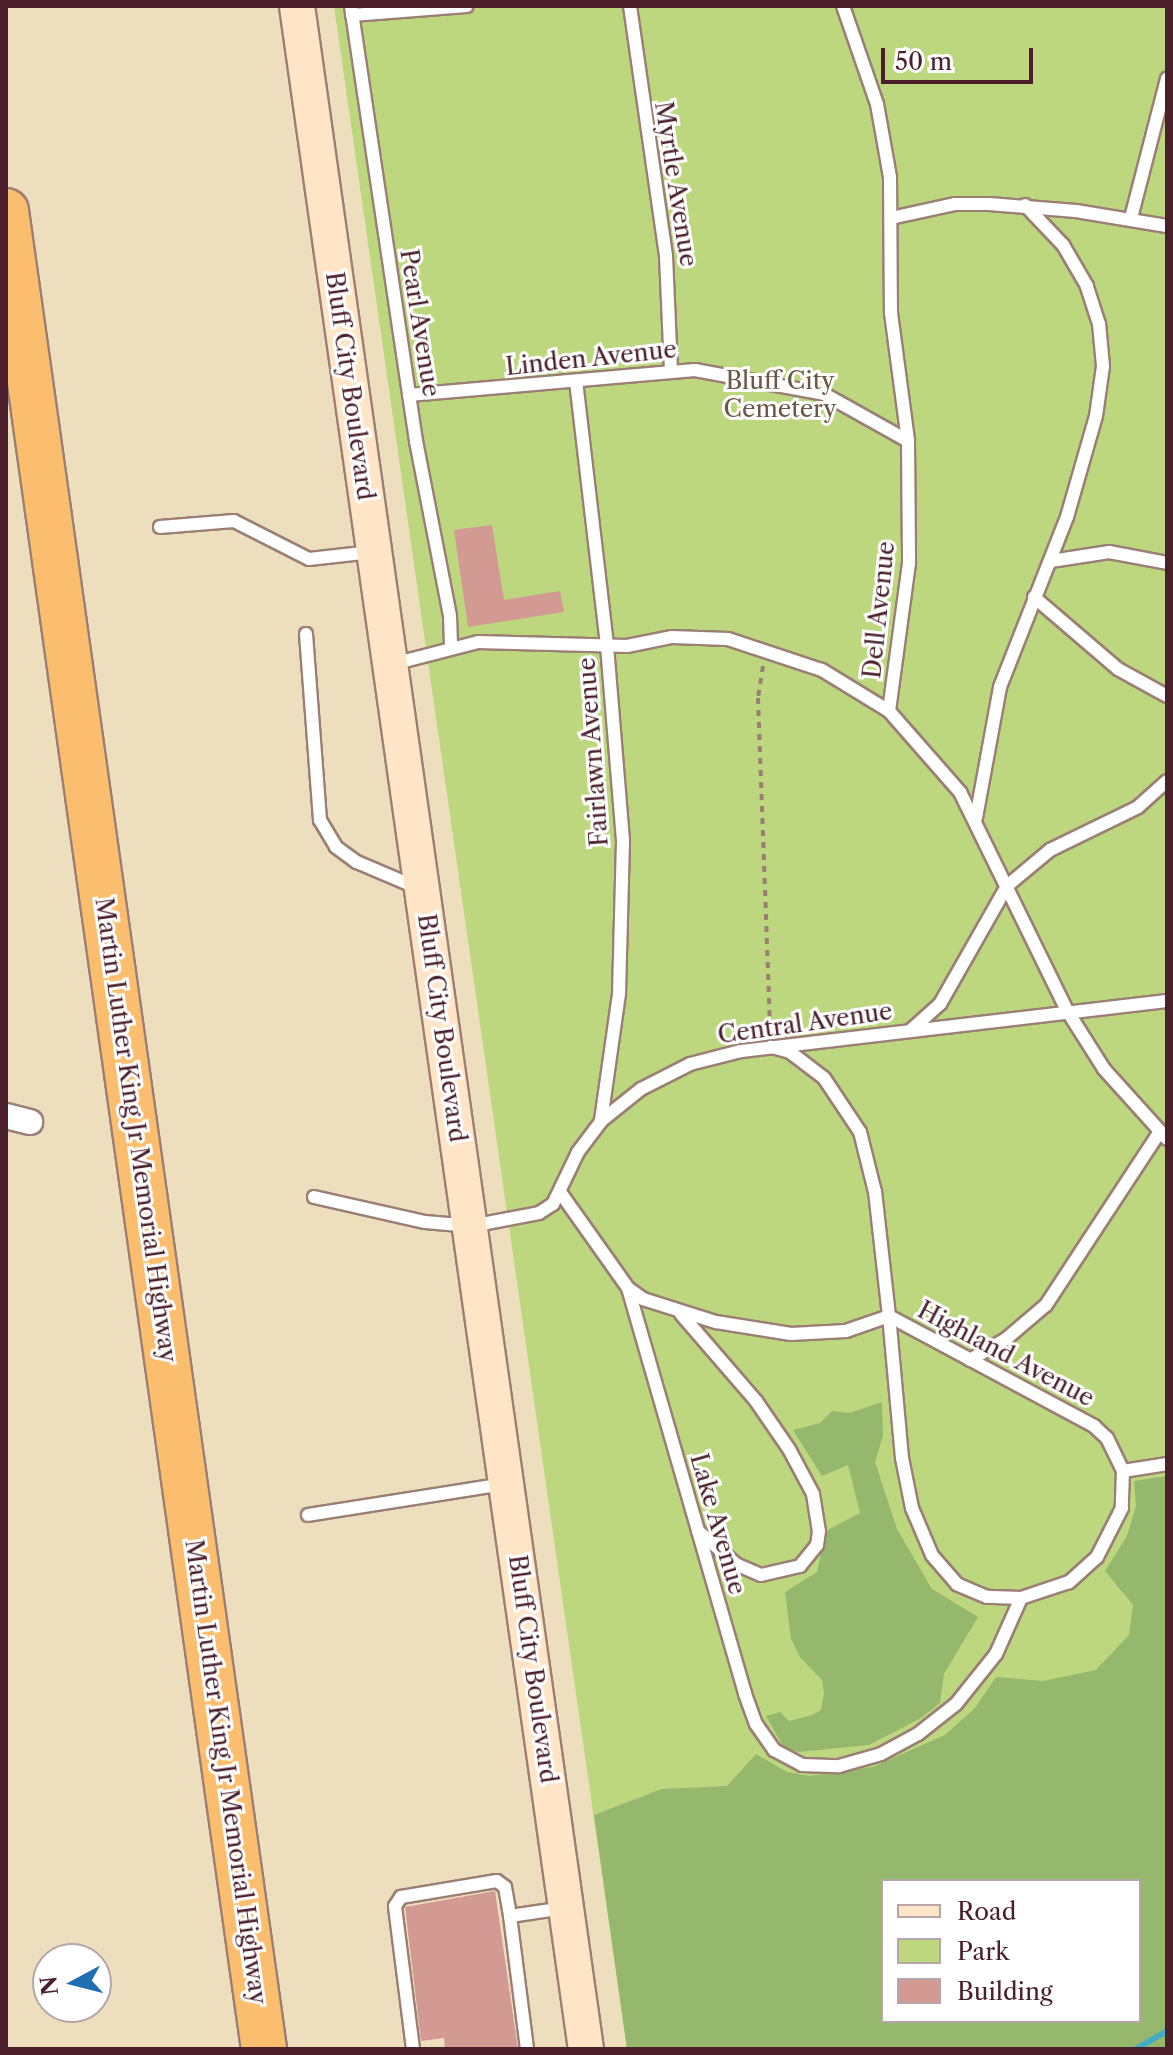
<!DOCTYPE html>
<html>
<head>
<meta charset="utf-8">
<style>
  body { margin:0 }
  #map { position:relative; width:1173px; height:2055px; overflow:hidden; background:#eddfbe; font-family:"Libre Caslon Text",serif }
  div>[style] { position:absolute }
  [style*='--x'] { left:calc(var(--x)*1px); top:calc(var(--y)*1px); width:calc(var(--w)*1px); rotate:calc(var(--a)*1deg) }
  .green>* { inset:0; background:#bcd77d }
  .forest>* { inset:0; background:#95b86c }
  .stream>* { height:6px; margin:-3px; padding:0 3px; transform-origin:3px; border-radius:3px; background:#41abc1 }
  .building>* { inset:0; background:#d39993 }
  .path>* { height:4px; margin-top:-2px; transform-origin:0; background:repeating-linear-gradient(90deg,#9c7f74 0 6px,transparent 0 12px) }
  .roads { filter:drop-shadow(2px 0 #9c7f74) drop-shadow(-2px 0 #9c7f74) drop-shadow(0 2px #9c7f74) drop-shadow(0 -2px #9c7f74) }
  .lane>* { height:12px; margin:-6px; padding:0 6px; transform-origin:6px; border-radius:6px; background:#fff }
  .street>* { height:24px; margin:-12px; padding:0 12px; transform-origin:12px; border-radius:12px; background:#fff }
  .secondary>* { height:34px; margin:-17px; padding:0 17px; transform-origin:17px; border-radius:17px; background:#fde5c5 }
  .highway>* { height:44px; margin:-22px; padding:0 22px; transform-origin:22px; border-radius:22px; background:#fabe6e }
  span { translate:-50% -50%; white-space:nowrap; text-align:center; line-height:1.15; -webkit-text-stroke:6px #fff; paint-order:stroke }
  .street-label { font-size:24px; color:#4a1f2b }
  .park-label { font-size:24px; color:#6c5644 }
  .frame { position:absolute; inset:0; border:8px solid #4a1f2b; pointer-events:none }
  .legend { position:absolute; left:881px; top:1879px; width:260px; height:144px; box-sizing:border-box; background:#fff; border:2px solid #b7a5aa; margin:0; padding:10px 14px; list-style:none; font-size:24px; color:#4a1f2b }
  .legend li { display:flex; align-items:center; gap:16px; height:40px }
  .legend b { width:40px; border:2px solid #b7a5aa }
  .north { position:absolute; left:32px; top:1943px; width:80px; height:80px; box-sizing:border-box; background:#fff; border:2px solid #b7a5aa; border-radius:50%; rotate:263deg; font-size:22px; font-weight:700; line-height:32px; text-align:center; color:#4a1f2b }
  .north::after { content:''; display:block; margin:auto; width:28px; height:36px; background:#1f6fb2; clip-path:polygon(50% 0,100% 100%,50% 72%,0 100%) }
  .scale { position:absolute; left:881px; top:48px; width:152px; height:36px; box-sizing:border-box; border:4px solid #4a1f2b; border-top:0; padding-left:10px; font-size:24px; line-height:28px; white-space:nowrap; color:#4a1f2b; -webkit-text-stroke:6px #fff; paint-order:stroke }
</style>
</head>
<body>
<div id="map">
  <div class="green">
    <i style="clip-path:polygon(334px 6px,1167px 6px,1167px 1958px,1139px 1881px,883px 1881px,883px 2021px,898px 2049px,627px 2049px)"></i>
  </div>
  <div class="forest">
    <i style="clip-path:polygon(882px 1402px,883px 1435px,875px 1462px,897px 1529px,932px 1589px,978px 1617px,944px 1674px,940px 1703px,921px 1718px,869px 1745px,798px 1752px,784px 1748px,766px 1716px,780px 1712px,789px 1721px,812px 1715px,821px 1710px,824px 1693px,822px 1680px,800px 1657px,791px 1639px,785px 1592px,817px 1572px,826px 1531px,860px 1513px,848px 1465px,822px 1476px,793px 1430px,820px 1423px,832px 1411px,850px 1413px)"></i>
    <i style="clip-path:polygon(evenodd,1167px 1476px,1167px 2049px,627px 2049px,594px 1815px,662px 1789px,727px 1786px,756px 1754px,787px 1772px,810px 1776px,873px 1767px,945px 1735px,975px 1708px,996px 1677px,1043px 1681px,1096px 1670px,1129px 1635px,1133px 1605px,1105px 1571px,1127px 1536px,1136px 1506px,1134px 1481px,1167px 1476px,883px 1881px,1139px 1881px,1139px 2021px,883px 2021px,883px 1881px)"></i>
  </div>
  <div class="stream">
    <i style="--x:1136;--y:2049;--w:36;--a:-30"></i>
  </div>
  <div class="building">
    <i style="clip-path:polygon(492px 525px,504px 600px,560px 591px,564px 612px,468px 627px,454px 530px)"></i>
    <i style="clip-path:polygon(495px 1891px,518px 2049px,445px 2049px,444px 2038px,421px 2041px,405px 1907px)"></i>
  </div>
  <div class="path">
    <i style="--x:763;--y:666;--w:32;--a:99"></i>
    <i style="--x:758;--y:698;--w:335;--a:87.9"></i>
  </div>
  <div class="roads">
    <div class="lane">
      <i style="--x:351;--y:6;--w:440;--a:81.5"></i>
      <i style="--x:416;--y:441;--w:178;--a:79"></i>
      <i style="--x:450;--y:616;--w:30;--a:88"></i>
      <i style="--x:630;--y:6;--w:253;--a:81.8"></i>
      <i style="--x:666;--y:256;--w:113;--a:87.5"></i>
      <i style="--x:843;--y:6;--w:104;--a:70.9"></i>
      <i style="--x:877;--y:104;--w:74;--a:79.9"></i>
      <i style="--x:890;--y:177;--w:136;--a:89.6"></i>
      <i style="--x:891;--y:313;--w:129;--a:82.4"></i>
      <i style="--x:908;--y:441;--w:122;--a:89.5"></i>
      <i style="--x:909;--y:563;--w:149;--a:97.7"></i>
      <i style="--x:889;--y:711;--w:108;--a:48.8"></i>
      <i style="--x:960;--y:792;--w:245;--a:63.9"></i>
      <i style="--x:1068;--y:1012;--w:67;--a:57.7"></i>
      <i style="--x:1104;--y:1069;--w:94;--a:48"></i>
      <i style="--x:352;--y:15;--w:115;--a:-4.5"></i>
      <i style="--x:891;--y:218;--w:66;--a:-12.3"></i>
      <i style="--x:955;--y:204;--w:34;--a:0"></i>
      <i style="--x:989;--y:204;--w:87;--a:4.6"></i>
      <i style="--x:1076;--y:211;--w:92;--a:9.4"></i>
      <i style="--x:1131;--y:218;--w:144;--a:-75.5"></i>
      <i style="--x:576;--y:381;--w:267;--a:83.3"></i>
      <i style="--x:607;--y:646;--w:196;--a:85.3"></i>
      <i style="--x:623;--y:841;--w:153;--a:91.5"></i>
      <i style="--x:619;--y:994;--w:128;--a:98.1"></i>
      <i style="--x:409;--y:395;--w:287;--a:-5"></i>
      <i style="--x:695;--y:370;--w:131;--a:10.5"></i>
      <i style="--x:824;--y:394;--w:96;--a:29.2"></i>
      <i style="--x:160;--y:527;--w:74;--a:-4.6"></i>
      <i style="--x:234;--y:521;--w:84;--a:26.9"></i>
      <i style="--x:309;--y:559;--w:63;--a:-6.3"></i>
      <i style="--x:1051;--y:561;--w:59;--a:-8.8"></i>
      <i style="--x:1109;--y:552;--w:59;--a:10.7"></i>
      <i style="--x:1034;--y:597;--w:111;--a:40.6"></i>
      <i style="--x:1118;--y:669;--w:56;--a:28.9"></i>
      <i style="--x:306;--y:634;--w:187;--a:85.7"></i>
      <i style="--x:320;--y:820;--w:31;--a:59"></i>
      <i style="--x:336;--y:847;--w:26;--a:36"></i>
      <i style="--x:357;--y:862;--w:66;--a:23.1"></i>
      <i style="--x:393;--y:664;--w:88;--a:-14.5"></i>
      <i style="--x:478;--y:642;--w:149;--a:1.5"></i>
      <i style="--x:627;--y:646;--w:46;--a:-11.3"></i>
      <i style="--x:672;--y:637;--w:56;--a:2"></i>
      <i style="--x:728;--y:639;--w:99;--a:18.3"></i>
      <i style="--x:822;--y:670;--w:79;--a:31.5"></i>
      <i style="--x:976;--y:818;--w:133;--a:-79.6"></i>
      <i style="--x:1000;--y:687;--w:183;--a:-68.5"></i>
      <i style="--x:1067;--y:517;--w:105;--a:-74"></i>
      <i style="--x:1096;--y:416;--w:50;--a:-82"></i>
      <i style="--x:1103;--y:366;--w:42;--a:-95.4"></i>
      <i style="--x:1099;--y:324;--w:40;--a:-108"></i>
      <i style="--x:1087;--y:286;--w:48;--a:-120.3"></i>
      <i style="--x:1063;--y:245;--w:55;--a:-133.5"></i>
      <i style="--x:911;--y:1030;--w:39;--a:-42"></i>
      <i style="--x:940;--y:1004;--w:136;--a:-60.4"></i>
      <i style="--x:1007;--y:886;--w:56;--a:-39.9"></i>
      <i style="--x:1050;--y:850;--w:98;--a:-26"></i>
      <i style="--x:1138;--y:807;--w:39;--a:-42"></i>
      <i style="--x:560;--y:1192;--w:118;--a:54.7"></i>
      <i style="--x:628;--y:1288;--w:19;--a:36"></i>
      <i style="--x:643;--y:1299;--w:77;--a:17.5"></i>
      <i style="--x:716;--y:1322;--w:76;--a:9.1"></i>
      <i style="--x:791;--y:1334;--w:55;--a:-3.1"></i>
      <i style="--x:846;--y:1331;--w:46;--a:-19.2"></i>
      <i style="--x:889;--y:1316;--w:233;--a:28.2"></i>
      <i style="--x:1094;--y:1426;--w:18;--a:43"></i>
      <i style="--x:1107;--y:1438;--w:37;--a:64"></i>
      <i style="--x:1123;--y:1471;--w:37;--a:92"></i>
      <i style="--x:1122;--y:1508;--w:55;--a:117"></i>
      <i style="--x:1097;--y:1557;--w:38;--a:138"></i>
      <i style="--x:1069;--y:1582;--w:51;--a:161.6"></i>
      <i style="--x:1021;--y:1598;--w:34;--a:-178"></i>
      <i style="--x:987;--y:1597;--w:33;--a:-157"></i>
      <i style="--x:957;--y:1584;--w:38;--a:-131"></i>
      <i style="--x:932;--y:1555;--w:51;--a:-113.1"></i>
      <i style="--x:912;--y:1508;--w:51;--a:-101.3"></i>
      <i style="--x:902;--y:1458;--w:143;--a:-95.2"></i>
      <i style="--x:889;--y:1316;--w:125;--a:-96.4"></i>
      <i style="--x:875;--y:1192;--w:62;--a:-104"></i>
      <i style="--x:860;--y:1132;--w:65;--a:-123.7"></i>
      <i style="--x:824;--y:1078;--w:43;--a:-142.6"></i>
      <i style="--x:790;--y:1052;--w:20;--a:-165"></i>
      <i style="--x:314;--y:1197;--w:114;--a:12.7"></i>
      <i style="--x:425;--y:1222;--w:46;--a:5"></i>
      <i style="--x:471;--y:1226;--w:69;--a:-10.8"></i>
      <i style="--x:539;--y:1213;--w:17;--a:-33"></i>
      <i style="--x:553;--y:1204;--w:58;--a:-64.3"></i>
      <i style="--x:578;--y:1152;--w:39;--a:-53"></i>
      <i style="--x:601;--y:1121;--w:51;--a:-38.7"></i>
      <i style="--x:641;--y:1089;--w:55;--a:-27"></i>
      <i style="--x:690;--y:1064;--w:53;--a:-14.3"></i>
      <i style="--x:741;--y:1051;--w:429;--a:-6.7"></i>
      <i style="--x:628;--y:1288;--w:423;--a:73.9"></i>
      <i style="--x:745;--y:1694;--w:32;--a:70"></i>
      <i style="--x:756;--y:1724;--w:32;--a:55"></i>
      <i style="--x:774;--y:1750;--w:32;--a:28"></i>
      <i style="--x:802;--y:1765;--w:37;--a:2"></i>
      <i style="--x:839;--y:1766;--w:44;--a:-15.9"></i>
      <i style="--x:881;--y:1754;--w:42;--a:-28.4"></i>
      <i style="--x:918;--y:1734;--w:48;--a:-38.3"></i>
      <i style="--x:956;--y:1704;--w:64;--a:-51.3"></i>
      <i style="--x:996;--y:1654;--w:61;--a:-65.9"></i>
      <i style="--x:681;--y:1314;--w:115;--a:49.2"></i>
      <i style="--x:756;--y:1401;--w:58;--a:55.5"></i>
      <i style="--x:789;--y:1449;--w:51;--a:61.9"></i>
      <i style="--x:813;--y:1494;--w:37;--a:81"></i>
      <i style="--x:819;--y:1531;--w:14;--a:98"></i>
      <i style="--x:817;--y:1545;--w:27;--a:129"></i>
      <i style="--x:800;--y:1566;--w:40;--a:167"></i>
      <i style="--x:761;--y:1575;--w:26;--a:-157"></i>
      <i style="--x:737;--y:1565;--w:52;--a:-138.9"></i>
      <i style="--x:970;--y:1360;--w:42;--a:-30.3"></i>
      <i style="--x:1006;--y:1339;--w:52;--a:-40.4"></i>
      <i style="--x:1046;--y:1305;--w:206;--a:-56.7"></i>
      <i style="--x:1123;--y:1471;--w:45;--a:-9"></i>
      <i style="--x:308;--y:1515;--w:198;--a:-9"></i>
      <i style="--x:510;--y:1916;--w:134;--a:82.7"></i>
      <i style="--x:413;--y:2049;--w:144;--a:-97.2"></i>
      <i style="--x:395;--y:1906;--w:11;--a:-56"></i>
      <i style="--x:401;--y:1897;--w:97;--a:-9.5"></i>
      <i style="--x:497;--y:1881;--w:10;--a:37"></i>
      <i style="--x:505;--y:1887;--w:29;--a:80"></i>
      <i style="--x:510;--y:1916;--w:56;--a:-8.3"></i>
    </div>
    <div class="street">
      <i style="--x:6;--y:1116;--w:25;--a:14"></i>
    </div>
    <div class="secondary">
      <i style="--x:297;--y:6;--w:2063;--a:81.95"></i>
    </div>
    <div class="highway">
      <i style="--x:6;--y:211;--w:1856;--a:82.01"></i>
    </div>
  </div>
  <div class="street-label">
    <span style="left:676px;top:184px;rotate:81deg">Myrtle Avenue</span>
    <span style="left:420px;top:323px;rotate:81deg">Pearl Avenue</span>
    <span style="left:591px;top:358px;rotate:-6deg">Linden Avenue</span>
    <span style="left:350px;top:386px;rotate:82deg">Bluff City Boulevard</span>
    <span style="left:879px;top:610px;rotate:-84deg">Dell Avenue</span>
    <span style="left:593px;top:752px;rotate:-94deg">Fairlawn Avenue</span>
    <span style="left:805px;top:1023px;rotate:-8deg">Central Avenue</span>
    <span style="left:442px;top:1028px;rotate:82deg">Bluff City Boulevard</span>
    <span style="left:136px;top:1130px;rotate:82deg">Martin Luther King Jr Memorial Highway</span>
    <span style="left:1006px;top:1354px;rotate:28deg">Highland Avenue</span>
    <span style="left:718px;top:1524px;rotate:74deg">Lake Avenue</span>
    <span style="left:533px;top:1669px;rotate:82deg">Bluff City Boulevard</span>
    <span style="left:226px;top:1772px;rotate:82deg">Martin Luther King Jr Memorial Highway</span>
  </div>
  <div class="park-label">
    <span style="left:780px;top:395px">Bluff City<br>Cemetery</span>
  </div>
  <div class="frame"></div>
  <ul class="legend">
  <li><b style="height:10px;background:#fde5c5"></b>Road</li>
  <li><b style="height:22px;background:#bcd77d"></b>Park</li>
  <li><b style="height:22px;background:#d39993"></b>Building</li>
  </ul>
  <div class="north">N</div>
  <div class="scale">50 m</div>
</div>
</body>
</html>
